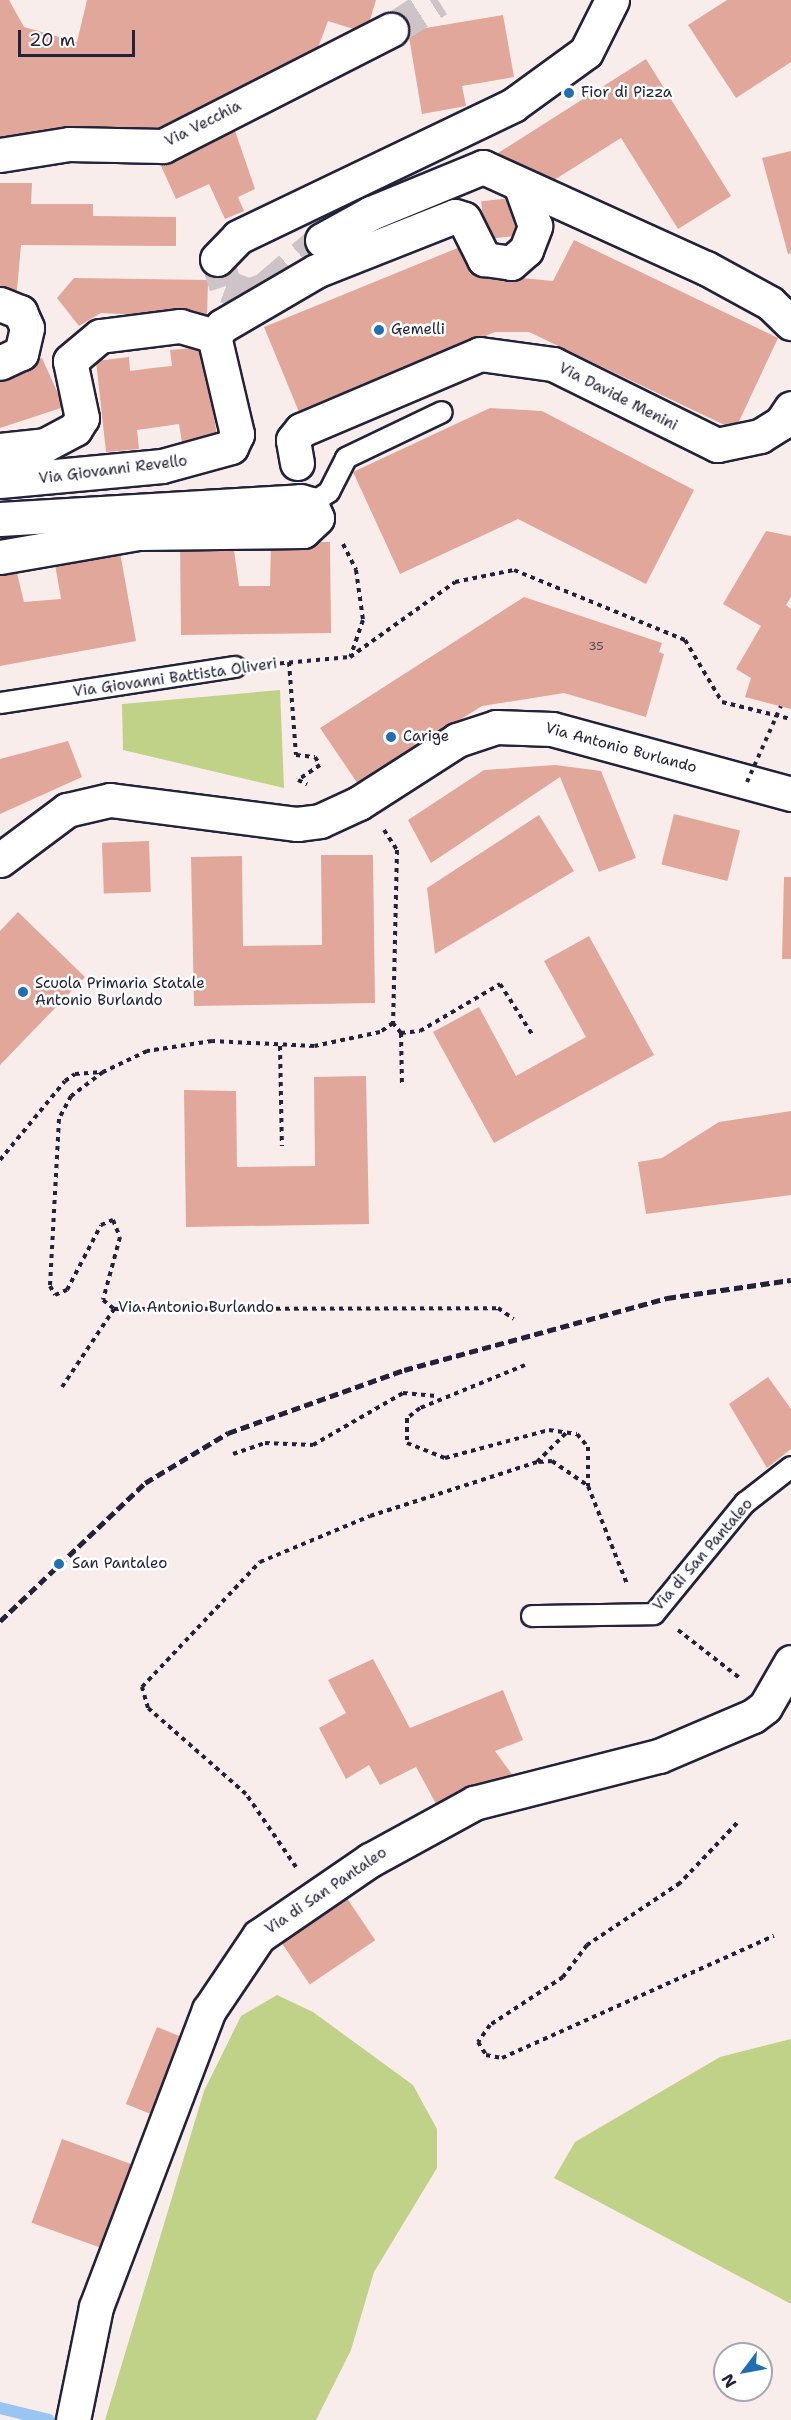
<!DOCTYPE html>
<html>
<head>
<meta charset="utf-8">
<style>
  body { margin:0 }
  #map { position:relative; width:791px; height:2420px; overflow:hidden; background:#f9edeb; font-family:"Shantell Sans",sans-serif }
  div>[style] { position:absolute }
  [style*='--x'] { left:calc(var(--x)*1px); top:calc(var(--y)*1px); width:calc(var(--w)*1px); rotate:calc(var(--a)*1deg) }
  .green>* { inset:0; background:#c0d287 }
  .stream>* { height:12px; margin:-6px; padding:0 6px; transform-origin:6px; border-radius:6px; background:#98c5f2 }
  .building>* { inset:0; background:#e0a79a; transform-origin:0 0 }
  .minor-tunnel>* { height:33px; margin-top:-16.5px; transform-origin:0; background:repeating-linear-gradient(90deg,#cec4c8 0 33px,transparent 0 49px) }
  .path>* { height:4px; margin-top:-2px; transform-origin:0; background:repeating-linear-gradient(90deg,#22223b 0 4.5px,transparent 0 9px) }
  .roads { filter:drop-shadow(2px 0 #22223b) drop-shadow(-2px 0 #22223b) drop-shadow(0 2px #22223b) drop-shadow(0 -2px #22223b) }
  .service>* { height:20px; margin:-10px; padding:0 10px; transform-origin:10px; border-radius:10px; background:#fff }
  .minor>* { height:33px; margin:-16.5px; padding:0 16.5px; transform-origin:16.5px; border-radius:16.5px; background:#fff }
  .rail>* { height:4.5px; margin-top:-2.25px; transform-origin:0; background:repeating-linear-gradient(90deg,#22223b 0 9px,transparent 0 13.5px) }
  .path-bridge>* { height:4px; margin-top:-2px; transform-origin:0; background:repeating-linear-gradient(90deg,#22223b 0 4.5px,transparent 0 9px) }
  .dots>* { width:16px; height:16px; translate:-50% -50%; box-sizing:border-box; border:3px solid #fff; border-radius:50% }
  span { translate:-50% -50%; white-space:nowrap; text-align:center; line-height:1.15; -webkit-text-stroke:5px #fff; paint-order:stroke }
  .number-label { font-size:12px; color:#524353 }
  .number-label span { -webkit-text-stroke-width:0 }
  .poi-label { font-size:15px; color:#22223b }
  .left { translate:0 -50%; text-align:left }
  .street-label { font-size:15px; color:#22223b }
  .north { position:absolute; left:713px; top:2342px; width:60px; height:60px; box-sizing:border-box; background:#fff; border:2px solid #a7a7b1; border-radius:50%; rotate:238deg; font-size:16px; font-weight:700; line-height:24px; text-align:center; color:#22223b }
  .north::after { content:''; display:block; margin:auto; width:21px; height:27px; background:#1f6fb2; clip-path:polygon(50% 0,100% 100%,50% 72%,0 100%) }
  .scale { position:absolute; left:18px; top:30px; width:117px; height:27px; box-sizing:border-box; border:3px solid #22223b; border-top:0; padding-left:8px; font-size:18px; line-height:21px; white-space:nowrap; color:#22223b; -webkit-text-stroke:4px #fff; paint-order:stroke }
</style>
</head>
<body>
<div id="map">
  <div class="green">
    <i style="clip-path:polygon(280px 690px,284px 788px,123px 750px,122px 704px)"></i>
    <i style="clip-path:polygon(277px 1995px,313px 2012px,413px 2085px,437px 2129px,437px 2168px,374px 2272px,351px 2350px,316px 2420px,105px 2420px,204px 2091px,241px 2016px)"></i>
    <i style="clip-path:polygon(791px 2039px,791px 2304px,554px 2178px,575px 2142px,720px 2057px)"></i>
  </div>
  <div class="stream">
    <i style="--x:0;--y:2408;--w:50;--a:13.8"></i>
  </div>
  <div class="building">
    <i style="clip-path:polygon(0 0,9px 0,24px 27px,77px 42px,87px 0,376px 0,366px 33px,328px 21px,313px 61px,166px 137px,43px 131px,0 141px)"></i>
    <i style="clip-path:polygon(727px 0,791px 0,791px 62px,736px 98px,688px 25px)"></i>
    <i style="clip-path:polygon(503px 15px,514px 77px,462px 86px,466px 106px,422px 114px,408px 31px)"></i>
    <i style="clip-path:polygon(646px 59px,731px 196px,678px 229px,621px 138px,554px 180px,516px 162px,505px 164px,498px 153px)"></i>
    <i style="clip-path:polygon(232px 122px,255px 189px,238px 197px,244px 211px,225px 219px,209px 184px,176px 199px,157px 157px)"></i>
    <i style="clip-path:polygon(791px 151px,791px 253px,788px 254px,762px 158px)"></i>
    <i style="clip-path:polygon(0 183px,32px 183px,31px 204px,93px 204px,93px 216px,176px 217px,176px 246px,21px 245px,17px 290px,0 297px)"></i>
    <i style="left:513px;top:198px;width:38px;height:32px;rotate:84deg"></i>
    <i style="clip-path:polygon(574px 240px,778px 338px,735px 430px,529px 332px,495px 332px,299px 412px,264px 327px,460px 247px,470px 273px,553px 281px)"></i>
    <i style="clip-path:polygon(74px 278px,208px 280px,207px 318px,101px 313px,79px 326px,57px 298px)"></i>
    <i style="clip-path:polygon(205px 347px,217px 437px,182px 442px,179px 424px,137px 430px,139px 449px,106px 452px,96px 361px,129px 357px,130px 371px,153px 368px,172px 366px,170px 350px)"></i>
    <i style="clip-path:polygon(42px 358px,64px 407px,0 428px,0 372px)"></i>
    <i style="clip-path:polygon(490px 408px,542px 411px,694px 490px,646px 584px,518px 519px,400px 574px,353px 472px)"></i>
    <i style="clip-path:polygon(766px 531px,791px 536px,791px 597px,786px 605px,791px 609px,791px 709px,745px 697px,751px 678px,736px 669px,761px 626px,723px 604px)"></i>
    <i style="clip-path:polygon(271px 542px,330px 542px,331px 633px,181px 635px,180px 543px,233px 543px,239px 586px,270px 586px)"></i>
    <i style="clip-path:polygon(119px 547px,136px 641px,0 666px,0 568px,15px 565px,24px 602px,61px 599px,54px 558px)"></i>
    <i style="clip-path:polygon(524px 597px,662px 643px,659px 652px,664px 654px,646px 717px,564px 693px,482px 706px,358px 784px,320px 728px)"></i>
    <i style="clip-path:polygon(68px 741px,82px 777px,0 814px,0 759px)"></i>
    <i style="clip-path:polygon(555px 765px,601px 771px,636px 858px,599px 872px,560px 777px,431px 863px,408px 820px,484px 770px)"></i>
    <i style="left:674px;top:814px;width:68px;height:52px;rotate:14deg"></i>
    <i style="clip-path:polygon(539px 815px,574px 871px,435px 954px,427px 888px)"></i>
    <i style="left:149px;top:841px;width:51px;height:47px;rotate:88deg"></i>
    <i style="clip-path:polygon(321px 855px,373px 855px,375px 1003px,194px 1006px,191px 857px,242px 856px,243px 946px,322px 945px)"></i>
    <i style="clip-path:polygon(784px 877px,791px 877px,791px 959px,782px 959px)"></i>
    <i style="clip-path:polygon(18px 912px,85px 977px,0 1065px,0 931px)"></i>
    <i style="clip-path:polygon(589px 936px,654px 1055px,494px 1143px,433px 1032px,479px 1007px,516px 1076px,586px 1037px,544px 961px)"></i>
    <i style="clip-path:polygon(366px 1076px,369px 1224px,186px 1227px,184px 1090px,236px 1091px,237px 1167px,315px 1166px,314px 1077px)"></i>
    <i style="clip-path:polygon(791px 1111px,791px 1195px,646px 1214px,638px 1162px,662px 1158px,719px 1122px)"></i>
    <i style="clip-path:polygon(768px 1377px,791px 1409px,791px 1449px,767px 1468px,729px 1404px)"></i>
    <i style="clip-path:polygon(373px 1659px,410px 1728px,503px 1690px,523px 1740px,495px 1751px,518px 1783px,440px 1811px,416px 1767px,380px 1785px,369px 1765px,346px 1779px,319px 1728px,346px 1713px,328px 1680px)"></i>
    <i style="left:340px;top:1888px;width:63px;height:79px;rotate:56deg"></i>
    <i style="left:157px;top:2027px;width:32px;height:83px;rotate:22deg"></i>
    <i style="left:62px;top:2139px;width:80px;height:89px;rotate:20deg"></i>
  </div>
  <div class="minor-tunnel">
    <i style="--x:391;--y:30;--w:56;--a:-32.6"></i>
    <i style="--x:217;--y:259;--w:28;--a:72"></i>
    <i style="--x:226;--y:286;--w:25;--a:21"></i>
    <i style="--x:249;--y:295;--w:17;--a:-21"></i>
    <i style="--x:265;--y:289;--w:75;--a:-40.7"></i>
  </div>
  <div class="path">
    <i style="--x:343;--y:544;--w:29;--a:63"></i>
    <i style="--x:356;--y:570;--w:50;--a:82"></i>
    <i style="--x:363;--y:620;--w:39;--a:109"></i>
    <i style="--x:289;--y:662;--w:93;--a:85.7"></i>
    <i style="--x:296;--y:755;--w:19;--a:6"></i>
    <i style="--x:315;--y:757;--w:9;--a:58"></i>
    <i style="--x:320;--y:765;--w:27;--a:146"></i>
    <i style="--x:298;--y:780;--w:10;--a:24"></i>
    <i style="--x:262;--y:665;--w:88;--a:-5.2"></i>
    <i style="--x:350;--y:657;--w:129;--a:-35.5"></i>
    <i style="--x:455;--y:582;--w:60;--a:-11.5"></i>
    <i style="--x:514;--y:570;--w:185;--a:22.3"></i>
    <i style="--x:685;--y:640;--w:72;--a:59.2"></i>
    <i style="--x:722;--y:702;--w:71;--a:13.8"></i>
    <i style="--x:384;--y:830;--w:24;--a:57"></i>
    <i style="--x:397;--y:850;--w:173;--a:91.3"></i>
    <i style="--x:401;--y:1033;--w:13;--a:-129"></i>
    <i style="--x:393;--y:1023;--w:16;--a:145"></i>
    <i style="--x:380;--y:1032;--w:67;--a:168"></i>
    <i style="--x:314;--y:1046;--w:102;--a:-177.2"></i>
    <i style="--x:212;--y:1041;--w:66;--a:171.3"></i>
    <i style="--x:147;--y:1051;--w:49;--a:154.5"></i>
    <i style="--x:103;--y:1072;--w:40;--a:143"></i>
    <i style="--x:71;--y:1096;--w:26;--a:118"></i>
    <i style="--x:59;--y:1119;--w:167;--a:93.1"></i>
    <i style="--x:50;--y:1286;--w:10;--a:61"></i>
    <i style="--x:55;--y:1295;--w:13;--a:-23"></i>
    <i style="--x:67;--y:1290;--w:73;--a:-62.4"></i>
    <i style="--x:101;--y:1225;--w:13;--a:-23"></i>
    <i style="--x:113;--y:1220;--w:18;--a:68"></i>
    <i style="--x:120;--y:1237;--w:65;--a:105.1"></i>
    <i style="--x:103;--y:1300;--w:14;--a:39"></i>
    <i style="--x:114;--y:1309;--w:384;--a:-0.1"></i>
    <i style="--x:498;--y:1308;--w:19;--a:35"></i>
    <i style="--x:401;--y:1033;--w:19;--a:-6"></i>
    <i style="--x:420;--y:1031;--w:93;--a:-30.4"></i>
    <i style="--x:500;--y:984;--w:59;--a:57.4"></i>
    <i style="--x:401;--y:1033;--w:50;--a:88.9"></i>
    <i style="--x:280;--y:1046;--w:100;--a:88.9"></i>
    <i style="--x:0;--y:1160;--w:102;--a:-50.6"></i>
    <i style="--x:65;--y:1081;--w:12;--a:-35"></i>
    <i style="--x:75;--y:1074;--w:27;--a:-4"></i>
    <i style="--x:525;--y:1365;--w:113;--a:157.7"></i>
    <i style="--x:420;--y:1408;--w:16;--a:142"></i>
    <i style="--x:407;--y:1418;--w:25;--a:90"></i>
    <i style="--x:407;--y:1443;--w:41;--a:21.5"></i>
    <i style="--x:445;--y:1458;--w:108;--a:-15.1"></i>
    <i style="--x:549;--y:1430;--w:28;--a:8"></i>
    <i style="--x:577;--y:1434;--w:17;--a:50"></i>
    <i style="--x:588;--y:1447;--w:39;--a:90"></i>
    <i style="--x:588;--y:1486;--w:105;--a:68.3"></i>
    <i style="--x:62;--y:1387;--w:94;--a:-56.3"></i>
    <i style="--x:233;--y:1454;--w:34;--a:-19"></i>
    <i style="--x:265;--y:1443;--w:48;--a:2.4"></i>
    <i style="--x:313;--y:1445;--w:104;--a:-30"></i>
    <i style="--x:403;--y:1393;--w:36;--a:5"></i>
    <i style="--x:539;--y:1462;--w:13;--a:-4"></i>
    <i style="--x:552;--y:1461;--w:42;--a:34.4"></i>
    <i style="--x:678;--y:1630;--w:80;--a:37.9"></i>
    <i style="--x:737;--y:1823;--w:83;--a:133.5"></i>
    <i style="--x:680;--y:1883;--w:112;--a:146.3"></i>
    <i style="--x:587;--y:1945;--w:40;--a:127"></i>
    <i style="--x:563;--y:1977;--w:87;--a:146.7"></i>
    <i style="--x:490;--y:2025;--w:21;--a:125"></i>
    <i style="--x:478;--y:2042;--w:15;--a:58"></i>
    <i style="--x:486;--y:2055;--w:16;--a:11"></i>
    <i style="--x:502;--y:2058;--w:298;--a:-24.2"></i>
    <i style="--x:296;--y:1867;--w:88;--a:-124.4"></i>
    <i style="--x:246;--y:1794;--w:130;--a:-138.7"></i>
    <i style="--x:148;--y:1708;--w:22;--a:-106"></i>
    <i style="--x:142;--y:1687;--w:172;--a:-46.7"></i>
    <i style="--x:260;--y:1562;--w:119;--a:-22.7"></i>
    <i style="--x:370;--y:1516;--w:176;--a:-17.9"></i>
    <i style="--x:537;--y:1462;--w:42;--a:-45"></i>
  </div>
  <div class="roads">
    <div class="service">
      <i style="--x:311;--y:504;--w:22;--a:-34"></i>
      <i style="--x:329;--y:492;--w:38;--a:-63"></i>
      <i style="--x:346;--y:458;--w:106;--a:-25.6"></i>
      <i style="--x:0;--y:703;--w:238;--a:-8.7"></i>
      <i style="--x:532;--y:1616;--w:122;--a:-0.9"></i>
      <i style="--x:654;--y:1614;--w:144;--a:-50.7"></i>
      <i style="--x:745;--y:1503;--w:58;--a:-38"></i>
    </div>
    <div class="minor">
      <i style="--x:0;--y:155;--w:70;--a:-9.1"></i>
      <i style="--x:69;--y:144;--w:94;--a:1.2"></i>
      <i style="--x:163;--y:146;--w:256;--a:-27"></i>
      <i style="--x:322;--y:240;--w:56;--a:-28.9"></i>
      <i style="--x:371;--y:213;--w:121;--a:-22.3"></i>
      <i style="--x:483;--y:167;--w:245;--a:24.4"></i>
      <i style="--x:706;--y:268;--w:73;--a:28.7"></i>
      <i style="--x:770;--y:303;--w:29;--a:44"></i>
      <i style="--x:217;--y:259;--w:30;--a:-46"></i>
      <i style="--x:238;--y:237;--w:305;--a:-25.6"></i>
      <i style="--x:513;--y:105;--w:90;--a:-36"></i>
      <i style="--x:586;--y:52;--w:58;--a:-63.4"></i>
      <i style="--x:0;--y:304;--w:22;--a:22"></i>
      <i style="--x:20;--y:312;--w:17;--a:66"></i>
      <i style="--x:27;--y:328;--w:26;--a:103"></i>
      <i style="--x:21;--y:353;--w:23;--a:155"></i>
      <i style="--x:214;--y:336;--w:13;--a:-51"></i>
      <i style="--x:222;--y:326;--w:109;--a:-30.3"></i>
      <i style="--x:316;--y:271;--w:149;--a:-21.6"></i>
      <i style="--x:455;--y:216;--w:9;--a:18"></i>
      <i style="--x:464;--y:219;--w:45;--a:63.4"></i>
      <i style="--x:484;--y:259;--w:27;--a:8"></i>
      <i style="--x:511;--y:263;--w:20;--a:-41"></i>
      <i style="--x:526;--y:250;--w:26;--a:-69"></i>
      <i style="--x:535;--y:226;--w:41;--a:-109.7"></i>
      <i style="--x:0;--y:450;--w:45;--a:-6.3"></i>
      <i style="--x:45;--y:445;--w:34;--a:-28"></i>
      <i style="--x:75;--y:429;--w:13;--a:-58"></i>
      <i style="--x:82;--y:418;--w:58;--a:-101.9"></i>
      <i style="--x:70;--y:361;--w:39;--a:-40"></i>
      <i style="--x:100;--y:336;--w:81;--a:-7.1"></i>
      <i style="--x:180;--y:326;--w:35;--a:16"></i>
      <i style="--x:214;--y:336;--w:101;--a:76.8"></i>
      <i style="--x:237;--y:434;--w:14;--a:115"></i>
      <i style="--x:231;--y:447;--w:72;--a:164.6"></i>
      <i style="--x:162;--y:466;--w:163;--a:174.7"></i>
      <i style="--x:297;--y:463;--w:23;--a:-100"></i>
      <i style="--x:293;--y:440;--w:13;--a:-51"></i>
      <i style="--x:301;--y:430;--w:194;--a:-23"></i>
      <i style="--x:480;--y:354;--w:74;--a:7.8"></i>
      <i style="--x:553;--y:364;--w:183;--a:26.3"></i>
      <i style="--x:717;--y:445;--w:44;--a:-11.8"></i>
      <i style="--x:760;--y:436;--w:25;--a:-32"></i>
      <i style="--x:781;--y:423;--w:18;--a:-56"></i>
      <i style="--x:0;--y:519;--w:301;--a:-3.4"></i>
      <i style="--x:300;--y:501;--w:11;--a:15"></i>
      <i style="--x:311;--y:504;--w:15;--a:67"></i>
      <i style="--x:317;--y:518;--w:19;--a:137"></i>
      <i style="--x:303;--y:531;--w:165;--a:179.3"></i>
      <i style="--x:138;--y:533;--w:140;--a:170.1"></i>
      <i style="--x:0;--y:860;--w:84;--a:-36.7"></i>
      <i style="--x:67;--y:810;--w:44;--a:-13.1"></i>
      <i style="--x:110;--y:800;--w:189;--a:7.3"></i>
      <i style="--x:297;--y:824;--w:23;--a:-7"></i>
      <i style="--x:320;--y:821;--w:43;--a:-24.8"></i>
      <i style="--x:359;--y:803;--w:117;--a:-32.7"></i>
      <i style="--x:457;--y:740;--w:41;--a:-18.4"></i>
      <i style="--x:496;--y:727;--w:56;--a:2"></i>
      <i style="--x:552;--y:729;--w:248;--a:15.2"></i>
      <i style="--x:73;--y:2420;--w:115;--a:-78.5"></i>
      <i style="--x:96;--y:2307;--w:318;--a:-69.2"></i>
      <i style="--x:209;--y:2010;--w:89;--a:-56"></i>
      <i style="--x:259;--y:1936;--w:135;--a:-34.4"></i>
      <i style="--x:370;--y:1860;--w:119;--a:-28.7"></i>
      <i style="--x:474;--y:1803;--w:191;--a:-14.3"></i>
      <i style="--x:659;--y:1756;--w:102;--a:-23.1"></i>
      <i style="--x:753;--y:1716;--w:15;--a:-37"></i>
      <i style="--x:765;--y:1707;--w:52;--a:-60"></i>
    </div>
  </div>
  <div class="rail">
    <i style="--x:0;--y:1621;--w:200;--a:-43.6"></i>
    <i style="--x:145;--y:1483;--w:97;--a:-31.1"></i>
    <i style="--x:228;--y:1433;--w:187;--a:-19.7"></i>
    <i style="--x:404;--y:1370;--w:273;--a:-15.3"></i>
    <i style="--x:667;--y:1298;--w:125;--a:-8.3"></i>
  </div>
  <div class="path-bridge">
    <i style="--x:747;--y:782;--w:83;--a:-65.9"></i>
  </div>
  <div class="dots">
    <i style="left:569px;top:93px;background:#1f6fb2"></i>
    <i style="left:379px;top:330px;background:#1f6fb2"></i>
    <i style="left:391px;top:737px;background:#1f6fb2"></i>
    <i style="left:23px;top:992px;background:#1f6fb2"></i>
    <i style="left:59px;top:1564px;background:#1f6fb2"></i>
  </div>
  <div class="number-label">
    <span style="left:596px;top:647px">35</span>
  </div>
  <div class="poi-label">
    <span class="left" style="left:581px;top:93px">Fior di Pizza</span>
    <span class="left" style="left:391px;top:330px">Gemelli</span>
    <span class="left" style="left:403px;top:737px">Carige</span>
    <span class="left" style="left:35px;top:992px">Scuola Primaria Statale<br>Antonio Burlando</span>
    <span class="left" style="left:72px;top:1564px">San Pantaleo</span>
  </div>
  <div class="street-label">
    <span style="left:203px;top:124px;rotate:-27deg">Via Vecchia</span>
    <span style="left:618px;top:397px;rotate:27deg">Via Davide Menini</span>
    <span style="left:113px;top:470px;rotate:-7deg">Via Giovanni Revello</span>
    <span style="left:175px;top:678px;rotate:-8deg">Via Giovanni Battista Oliveri</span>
    <span style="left:621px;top:748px;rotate:15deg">Via Antonio Burlando</span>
    <span style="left:196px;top:1308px">Via Antonio Burlando</span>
    <span style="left:703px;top:1555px;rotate:-49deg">Via di San Pantaleo</span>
    <span style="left:326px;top:1891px;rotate:-34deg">Via di San Pantaleo</span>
  </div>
  <div class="north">N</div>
  <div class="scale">20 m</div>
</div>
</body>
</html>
